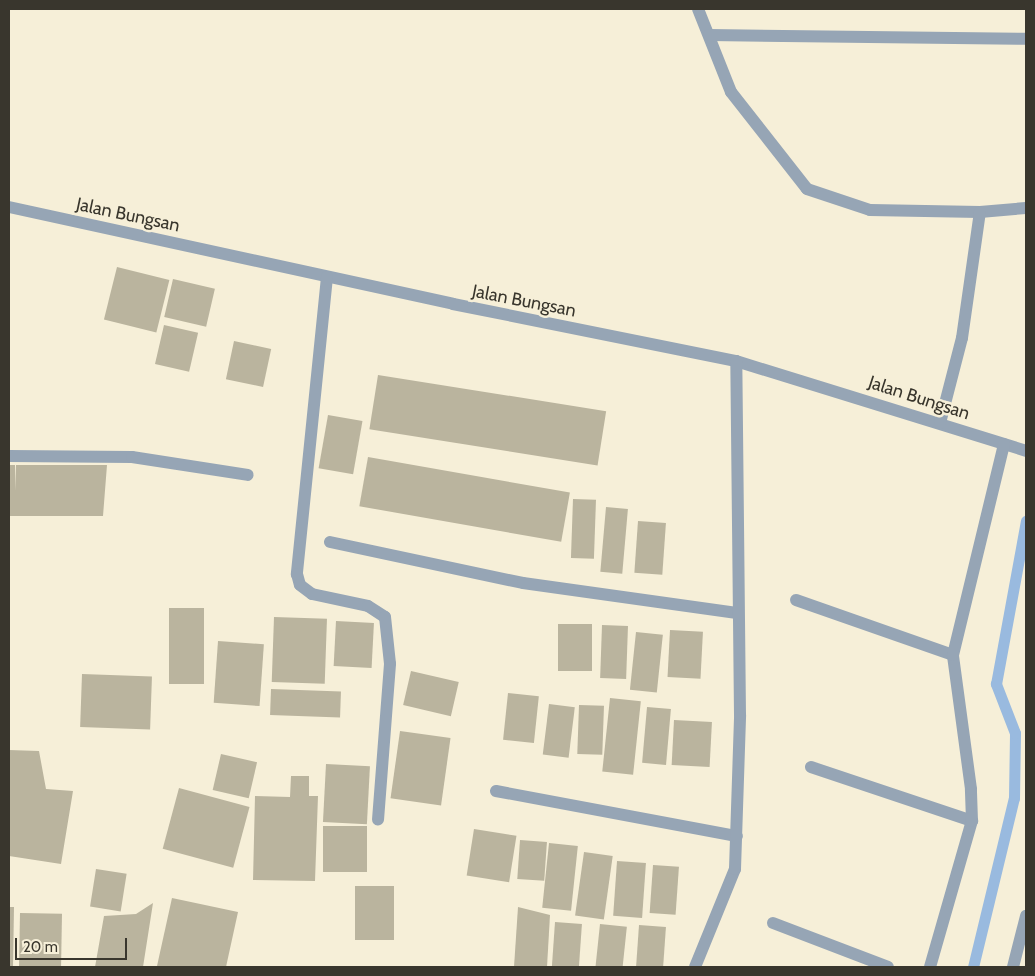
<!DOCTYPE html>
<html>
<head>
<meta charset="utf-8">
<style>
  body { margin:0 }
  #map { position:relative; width:1035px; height:976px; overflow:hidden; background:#f6efd8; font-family:Cabin,sans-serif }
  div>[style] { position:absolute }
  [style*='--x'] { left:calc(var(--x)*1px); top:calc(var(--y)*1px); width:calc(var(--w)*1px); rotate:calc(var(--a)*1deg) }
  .stream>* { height:11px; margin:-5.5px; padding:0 5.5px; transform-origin:5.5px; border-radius:5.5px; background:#99badf }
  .building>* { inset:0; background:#bab49e; transform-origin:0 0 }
  .minor>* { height:12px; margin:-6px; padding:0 6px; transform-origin:6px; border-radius:6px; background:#96a5b5 }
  span { translate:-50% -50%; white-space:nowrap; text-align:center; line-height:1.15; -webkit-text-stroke:5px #f6efd8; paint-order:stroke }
  .street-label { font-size:18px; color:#39362d }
  .frame { position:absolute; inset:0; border:10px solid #39362d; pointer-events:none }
  .scale { position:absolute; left:15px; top:938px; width:112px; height:22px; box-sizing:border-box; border:2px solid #39362d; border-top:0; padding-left:6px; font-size:15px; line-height:18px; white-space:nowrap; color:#39362d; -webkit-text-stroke:4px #f6efd8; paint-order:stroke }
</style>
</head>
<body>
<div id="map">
  <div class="stream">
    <i style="--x:973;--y:967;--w:174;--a:-76.4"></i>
    <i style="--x:1014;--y:798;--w:65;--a:-89.1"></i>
    <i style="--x:1015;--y:733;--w:53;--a:-111.2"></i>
    <i style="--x:996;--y:684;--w:166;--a:-79.6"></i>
  </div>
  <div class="building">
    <i style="left:117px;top:267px;width:54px;height:54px;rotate:14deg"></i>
    <i style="left:173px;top:279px;width:43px;height:39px;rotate:13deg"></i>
    <i style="left:164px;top:325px;width:35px;height:40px;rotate:13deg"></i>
    <i style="left:234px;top:341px;width:38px;height:39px;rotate:12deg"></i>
    <i style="left:378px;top:375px;width:231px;height:55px;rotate:9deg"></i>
    <i style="left:328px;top:415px;width:35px;height:54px;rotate:10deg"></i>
    <i style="left:368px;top:457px;width:205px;height:50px;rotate:10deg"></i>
    <i style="clip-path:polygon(9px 465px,15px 465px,15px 491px,16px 465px,107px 465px,103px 516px,9px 516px)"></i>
    <i style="left:573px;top:499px;width:23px;height:59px;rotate:2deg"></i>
    <i style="left:606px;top:507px;width:22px;height:65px;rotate:5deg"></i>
    <i style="left:638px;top:521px;width:28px;height:52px;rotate:4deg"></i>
    <i style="left:169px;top:608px;width:35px;height:76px"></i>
    <i style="left:274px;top:617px;width:53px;height:65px;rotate:2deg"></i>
    <i style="left:336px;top:621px;width:38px;height:45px;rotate:3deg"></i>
    <i style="left:558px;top:624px;width:34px;height:47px"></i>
    <i style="left:602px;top:625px;width:26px;height:53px;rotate:2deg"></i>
    <i style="left:670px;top:630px;width:33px;height:47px;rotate:3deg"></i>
    <i style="left:636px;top:632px;width:27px;height:58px;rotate:6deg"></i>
    <i style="left:218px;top:641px;width:46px;height:62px;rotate:4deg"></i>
    <i style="left:411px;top:671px;width:49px;height:35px;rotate:13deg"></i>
    <i style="left:82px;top:674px;width:70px;height:53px;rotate:2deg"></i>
    <i style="left:271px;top:689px;width:70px;height:26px;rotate:2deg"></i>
    <i style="left:508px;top:693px;width:31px;height:47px;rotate:6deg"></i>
    <i style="left:610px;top:698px;width:31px;height:74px;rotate:6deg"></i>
    <i style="left:549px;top:704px;width:26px;height:51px;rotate:7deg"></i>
    <i style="left:579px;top:705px;width:25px;height:49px;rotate:2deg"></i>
    <i style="left:647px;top:707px;width:24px;height:56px;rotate:5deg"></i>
    <i style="left:674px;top:720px;width:38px;height:45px;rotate:3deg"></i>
    <i style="left:400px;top:731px;width:51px;height:68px;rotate:8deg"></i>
    <i style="clip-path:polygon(9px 750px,39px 751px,46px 789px,73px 791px,61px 864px,9px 856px)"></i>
    <i style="left:221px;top:754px;width:37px;height:37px;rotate:13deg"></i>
    <i style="left:326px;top:764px;width:44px;height:58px;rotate:3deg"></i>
    <i style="clip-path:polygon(291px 776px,309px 776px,309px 796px,318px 796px,315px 881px,253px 880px,255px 796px,290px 797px)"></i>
    <i style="left:179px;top:788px;width:73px;height:63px;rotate:15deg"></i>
    <i style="left:323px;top:826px;width:44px;height:46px"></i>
    <i style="left:474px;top:829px;width:43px;height:47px;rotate:9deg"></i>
    <i style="left:520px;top:840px;width:27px;height:39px;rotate:4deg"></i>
    <i style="left:549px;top:843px;width:29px;height:65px;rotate:6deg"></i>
    <i style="left:584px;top:852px;width:29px;height:64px;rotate:8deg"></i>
    <i style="left:617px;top:861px;width:29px;height:55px;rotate:4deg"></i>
    <i style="left:653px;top:865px;width:26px;height:48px;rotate:4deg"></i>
    <i style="left:96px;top:869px;width:31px;height:38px;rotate:9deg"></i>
    <i style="left:355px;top:886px;width:39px;height:54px"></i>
    <i style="clip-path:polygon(172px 898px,238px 912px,226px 967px,157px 966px)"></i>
    <i style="clip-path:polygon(153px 903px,143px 967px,95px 967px,104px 916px,136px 914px)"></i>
    <i style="clip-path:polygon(9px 907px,14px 907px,13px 967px,9px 967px)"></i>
    <i style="clip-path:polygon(518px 907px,550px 915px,547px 967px,514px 967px)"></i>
    <i style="left:20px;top:913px;width:42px;height:54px;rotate:1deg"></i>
    <i style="left:555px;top:922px;width:27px;height:45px;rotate:4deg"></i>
    <i style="left:600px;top:924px;width:27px;height:43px;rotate:6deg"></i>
    <i style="left:639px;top:925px;width:27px;height:42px;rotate:4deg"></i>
  </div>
  <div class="minor">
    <i style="--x:698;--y:9;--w:89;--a:68.3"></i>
    <i style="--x:731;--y:92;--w:123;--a:51.9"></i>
    <i style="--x:807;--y:189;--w:66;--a:18.4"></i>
    <i style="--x:870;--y:210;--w:110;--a:1"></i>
    <i style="--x:980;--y:212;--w:46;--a:-5"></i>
    <i style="--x:709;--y:35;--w:317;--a:0.7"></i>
    <i style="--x:9;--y:207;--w:454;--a:12.3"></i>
    <i style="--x:453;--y:304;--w:289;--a:11.4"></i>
    <i style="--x:736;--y:361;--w:304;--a:17.2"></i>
    <i style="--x:327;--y:277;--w:299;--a:95.8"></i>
    <i style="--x:297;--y:574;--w:11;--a:75"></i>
    <i style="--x:300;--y:585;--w:15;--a:37"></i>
    <i style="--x:312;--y:594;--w:57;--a:12.1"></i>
    <i style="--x:368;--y:606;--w:20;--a:33"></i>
    <i style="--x:385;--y:617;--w:47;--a:83.9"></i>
    <i style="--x:390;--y:664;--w:156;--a:94.4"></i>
    <i style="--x:940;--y:423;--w:88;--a:-75.5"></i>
    <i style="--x:962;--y:338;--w:127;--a:-81.9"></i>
    <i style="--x:9;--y:456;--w:123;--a:0.5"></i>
    <i style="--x:132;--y:457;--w:117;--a:8.8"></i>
    <i style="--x:330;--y:542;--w:197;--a:12"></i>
    <i style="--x:523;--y:583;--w:216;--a:8"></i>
    <i style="--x:796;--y:600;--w:166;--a:19.3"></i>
    <i style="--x:811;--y:767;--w:170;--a:18.5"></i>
    <i style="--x:496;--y:791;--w:245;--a:10.6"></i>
    <i style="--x:773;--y:923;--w:123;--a:20.9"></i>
    <i style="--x:695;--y:967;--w:106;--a:-67.8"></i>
    <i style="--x:735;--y:869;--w:154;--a:-88.1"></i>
    <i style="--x:740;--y:715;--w:354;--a:-90.6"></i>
    <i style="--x:930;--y:967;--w:152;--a:-74"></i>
    <i style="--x:972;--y:821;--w:32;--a:-92"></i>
    <i style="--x:971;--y:789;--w:135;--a:-97.7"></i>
    <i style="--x:953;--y:655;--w:217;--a:-76.4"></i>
    <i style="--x:1013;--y:967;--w:53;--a:-75.7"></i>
  </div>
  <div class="street-label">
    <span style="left:128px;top:215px;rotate:12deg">Jalan Bungsan</span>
    <span style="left:524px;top:301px;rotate:11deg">Jalan Bungsan</span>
    <span style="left:919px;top:398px;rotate:18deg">Jalan Bungsan</span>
  </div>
  <div class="frame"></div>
  <div class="scale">20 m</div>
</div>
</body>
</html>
